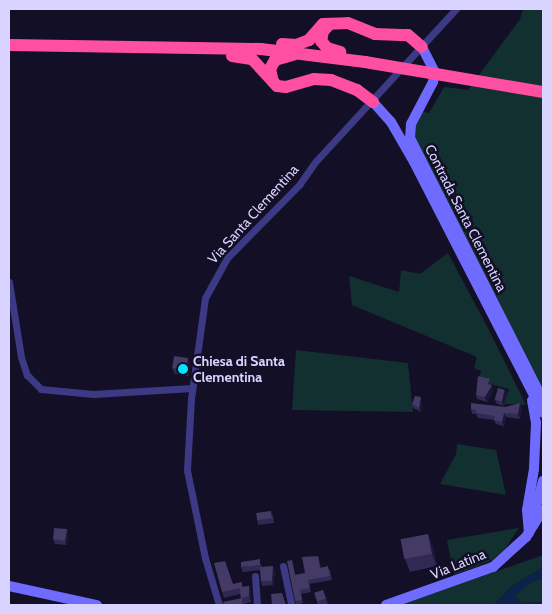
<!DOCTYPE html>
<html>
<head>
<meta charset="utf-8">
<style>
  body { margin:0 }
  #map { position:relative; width:552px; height:614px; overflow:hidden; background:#130f26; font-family:Cabin,sans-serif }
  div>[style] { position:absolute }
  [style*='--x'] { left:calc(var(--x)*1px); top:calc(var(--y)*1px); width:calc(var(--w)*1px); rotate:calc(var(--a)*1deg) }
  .green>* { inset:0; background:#12302f }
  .water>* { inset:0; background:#0c2248 }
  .street>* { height:7px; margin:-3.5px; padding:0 3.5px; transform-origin:3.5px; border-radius:3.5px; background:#3d3a85 }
  .secondary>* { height:10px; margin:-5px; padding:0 5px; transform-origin:5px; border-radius:5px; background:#6f6bff }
  .highway>* { height:12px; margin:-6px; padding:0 6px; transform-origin:6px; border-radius:6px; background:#ff4fa3 }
  .highway-bridge>* { height:12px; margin:-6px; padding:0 6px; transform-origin:6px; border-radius:6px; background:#ff4fa3 }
  .wall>* { inset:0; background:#312854 }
  .shaded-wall>* { inset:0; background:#1d163a }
  .building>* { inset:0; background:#433a66; transform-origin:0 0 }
  .dots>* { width:14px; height:14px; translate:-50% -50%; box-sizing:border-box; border:2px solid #130f26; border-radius:50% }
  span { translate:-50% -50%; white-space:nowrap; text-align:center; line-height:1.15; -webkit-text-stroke:5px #130f26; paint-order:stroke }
  .street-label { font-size:14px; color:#d9d4ff }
  .poi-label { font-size:14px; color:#d9d4ff; font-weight:700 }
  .left { translate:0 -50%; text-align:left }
  .frame { position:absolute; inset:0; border:10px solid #d9d4ff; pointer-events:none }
</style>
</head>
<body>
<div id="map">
  <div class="green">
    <i style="clip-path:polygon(523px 9px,543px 9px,543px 399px,411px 141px,419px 111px,429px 113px,444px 87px,468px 90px,520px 19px)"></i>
    <i style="clip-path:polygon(448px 253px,489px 330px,526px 405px,504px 404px,509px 389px,479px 381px,481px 371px,474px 368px,477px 357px,352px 305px,349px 276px,399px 292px,401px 270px,420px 274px)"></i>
    <i style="clip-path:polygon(296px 350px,408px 363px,413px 412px,292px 410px)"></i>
    <i style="clip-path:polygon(457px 444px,496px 450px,506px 495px,440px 484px,456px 454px)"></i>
    <i style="clip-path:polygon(519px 528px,505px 549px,492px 560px,454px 575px,447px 540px)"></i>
    <i style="clip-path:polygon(543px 555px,543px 567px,512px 586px,494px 605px,400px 605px)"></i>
    <i style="clip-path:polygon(543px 579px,543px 602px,522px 603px,516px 599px,515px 594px,533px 581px)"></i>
  </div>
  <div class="water">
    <i style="clip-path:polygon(543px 567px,543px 579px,533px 581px,515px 595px,522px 603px,543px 602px,543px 605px,494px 605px,512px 586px)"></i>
  </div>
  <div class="street">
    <i style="--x:9;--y:282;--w:76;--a:80.9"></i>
    <i style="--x:21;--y:357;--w:19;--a:72"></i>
    <i style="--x:27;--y:375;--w:20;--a:45"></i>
    <i style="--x:41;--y:389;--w:52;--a:5.5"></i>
    <i style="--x:93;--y:394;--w:99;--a:-3.5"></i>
    <i style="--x:283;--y:566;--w:40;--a:78"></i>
    <i style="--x:255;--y:576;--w:29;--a:86"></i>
    <i style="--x:219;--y:605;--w:49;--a:-106.6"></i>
    <i style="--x:205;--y:558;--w:90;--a:-101.6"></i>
    <i style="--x:187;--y:470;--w:71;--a:-86.8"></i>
    <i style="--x:191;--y:399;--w:102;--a:-82.1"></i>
    <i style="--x:205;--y:298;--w:46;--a:-61.2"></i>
    <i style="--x:227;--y:258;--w:103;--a:-45.4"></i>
    <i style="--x:299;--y:185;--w:29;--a:-55"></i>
    <i style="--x:316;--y:161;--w:207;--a:-47.4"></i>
  </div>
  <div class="secondary">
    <i style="--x:422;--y:47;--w:28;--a:63"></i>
    <i style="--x:435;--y:72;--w:10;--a:101"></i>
    <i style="--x:433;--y:82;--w:47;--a:117.6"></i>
    <i style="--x:411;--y:124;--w:14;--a:94"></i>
    <i style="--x:410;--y:138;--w:294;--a:63.1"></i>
    <i style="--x:373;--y:102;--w:27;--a:48"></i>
    <i style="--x:391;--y:122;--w:46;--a:60.1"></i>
    <i style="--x:414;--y:162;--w:282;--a:62.8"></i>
    <i style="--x:531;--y:524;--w:45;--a:-74.4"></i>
    <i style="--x:529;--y:533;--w:23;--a:-95"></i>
    <i style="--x:527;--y:510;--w:42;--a:-80.3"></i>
    <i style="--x:534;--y:469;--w:46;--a:-87.5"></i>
    <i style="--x:536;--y:423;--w:23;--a:-100"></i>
    <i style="--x:9;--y:586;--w:90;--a:12.2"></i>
    <i style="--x:386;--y:605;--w:114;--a:-19.6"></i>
    <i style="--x:493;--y:567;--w:45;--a:-42.3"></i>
    <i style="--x:526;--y:537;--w:32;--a:-58"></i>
  </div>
  <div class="highway">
    <i style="--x:328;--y:26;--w:7;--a:135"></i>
    <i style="--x:323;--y:31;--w:10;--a:101"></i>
    <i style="--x:321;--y:41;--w:9;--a:49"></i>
    <i style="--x:327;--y:48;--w:14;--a:17"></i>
    <i style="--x:282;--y:44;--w:14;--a:4"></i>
    <i style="--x:296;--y:45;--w:14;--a:-21"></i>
    <i style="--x:309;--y:40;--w:21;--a:-49"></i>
    <i style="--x:323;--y:24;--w:25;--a:-2"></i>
    <i style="--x:348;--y:23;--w:29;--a:22"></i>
    <i style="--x:375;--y:34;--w:33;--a:2"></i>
    <i style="--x:408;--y:35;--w:18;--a:41"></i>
    <i style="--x:9;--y:45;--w:252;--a:0.9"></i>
    <i style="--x:261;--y:49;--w:105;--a:7.1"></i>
    <i style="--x:232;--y:56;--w:20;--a:9"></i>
    <i style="--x:252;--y:59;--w:37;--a:47"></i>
    <i style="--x:277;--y:86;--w:9;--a:6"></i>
    <i style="--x:286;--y:87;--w:29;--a:-16"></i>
    <i style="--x:314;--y:79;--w:17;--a:3"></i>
    <i style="--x:331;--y:80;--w:28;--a:21"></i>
    <i style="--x:357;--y:90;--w:20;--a:37"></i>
    <i style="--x:273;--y:82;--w:13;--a:-103"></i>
    <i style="--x:270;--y:69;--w:10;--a:-61"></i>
    <i style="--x:275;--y:60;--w:19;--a:-16"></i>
  </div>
  <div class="highway-bridge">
    <i style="--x:365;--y:62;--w:181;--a:9.6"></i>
  </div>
  <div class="wall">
    <i style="clip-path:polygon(188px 358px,190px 364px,189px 376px,175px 374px,172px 368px)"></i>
    <i style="clip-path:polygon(491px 384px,491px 385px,493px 390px,487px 402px,477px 399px,476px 395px)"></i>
    <i style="clip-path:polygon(507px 394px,504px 406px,497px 404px,495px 400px)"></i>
    <i style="clip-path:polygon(422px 402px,421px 412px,413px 408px,412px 404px)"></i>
    <i style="clip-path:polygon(520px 403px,522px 407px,520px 419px,506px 417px,504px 426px,496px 424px,494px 420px,478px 418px,476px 414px,472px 414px,471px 409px,506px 407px)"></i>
    <i style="clip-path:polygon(273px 515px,274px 523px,258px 525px,257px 520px)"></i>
    <i style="clip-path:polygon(67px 529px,68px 533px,67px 545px,55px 544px,53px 539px)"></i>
    <i style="clip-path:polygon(428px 534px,433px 547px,437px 566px,410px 572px,405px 559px)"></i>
    <i style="clip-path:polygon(318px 556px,321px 568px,330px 570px,332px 580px,309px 584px,311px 592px,301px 594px,303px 603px,296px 605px,295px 601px,292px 560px,295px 575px,305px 573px)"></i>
    <i style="clip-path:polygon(261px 564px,262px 567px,275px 571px,273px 585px,262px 586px,261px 581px,260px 570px,243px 572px,241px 567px)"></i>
    <i style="clip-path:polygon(233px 584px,244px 587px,249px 586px,251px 593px,251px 602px,244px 604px,244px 605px,224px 605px,241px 598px,240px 594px,224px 598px,222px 592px)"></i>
    <i style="clip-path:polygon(323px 590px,328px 604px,323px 605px,318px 605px,314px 593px)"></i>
  </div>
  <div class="shaded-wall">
    <i style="clip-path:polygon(188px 358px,190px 364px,189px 376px,186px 370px)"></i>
    <i style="clip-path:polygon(492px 385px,493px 390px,487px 402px,485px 397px)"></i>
    <i style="clip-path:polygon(505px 390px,507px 394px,504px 406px,502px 402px)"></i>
    <i style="clip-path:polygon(421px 397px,422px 402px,421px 412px,419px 408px)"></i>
    <i style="clip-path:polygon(520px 403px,522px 407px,520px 419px,518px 414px)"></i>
    <i style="clip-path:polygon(504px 413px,506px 417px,504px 426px,502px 422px)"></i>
    <i style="clip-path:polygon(67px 529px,68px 533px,67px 545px,65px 541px)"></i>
    <i style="clip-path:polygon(428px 534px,433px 547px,437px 566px,432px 554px)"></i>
    <i style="clip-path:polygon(273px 566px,275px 571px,273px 585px,272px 581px)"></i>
    <i style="clip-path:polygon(249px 586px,251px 593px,251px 602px,249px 596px)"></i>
  </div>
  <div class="building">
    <i style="left:174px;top:356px;width:14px;height:12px;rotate:8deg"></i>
    <i style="clip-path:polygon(478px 376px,490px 379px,488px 384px,492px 385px,485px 397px,476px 395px)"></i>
    <i style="left:498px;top:388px;width:7px;height:12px;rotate:16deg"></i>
    <i style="clip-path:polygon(415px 396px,421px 397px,419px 408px,412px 404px)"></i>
    <i style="clip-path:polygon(471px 403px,506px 407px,520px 403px,518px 414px,504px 413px,502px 422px,494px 420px,495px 416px,476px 413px,476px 410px,471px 409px)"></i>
    <i style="left:271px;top:511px;width:7px;height:15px;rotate:82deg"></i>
    <i style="clip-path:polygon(54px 528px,67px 529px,65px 541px,53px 539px)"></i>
    <i style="left:428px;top:534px;width:20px;height:28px;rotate:79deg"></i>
    <i style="clip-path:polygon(318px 556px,320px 568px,328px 566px,330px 576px,308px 580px,310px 588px,300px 590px,302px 600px,295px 601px,287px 561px,292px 560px,295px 575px,305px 573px,302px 557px)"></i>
    <i style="clip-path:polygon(260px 559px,260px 565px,241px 567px,241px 562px)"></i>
    <i style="clip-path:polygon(225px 561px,233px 584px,242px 582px,242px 587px,249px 586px,249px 596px,241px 598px,240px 588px,222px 592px,214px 563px)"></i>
    <i style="clip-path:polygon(273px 566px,272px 581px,261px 581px,260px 567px)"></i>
    <i style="left:323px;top:590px;width:9px;height:9px;rotate:72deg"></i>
    <i style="clip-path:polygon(282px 593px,286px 605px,272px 605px,271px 594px)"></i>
    <i style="clip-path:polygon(242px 598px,242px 605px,224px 605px,223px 602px)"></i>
  </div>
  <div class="dots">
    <i style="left:183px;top:369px;background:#00e5ff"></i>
  </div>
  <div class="street-label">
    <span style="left:253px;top:214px;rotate:-48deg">Via Santa Clementina</span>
    <span style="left:466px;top:218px;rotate:63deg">Contrada Santa Clementina</span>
    <span style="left:458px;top:564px;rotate:-22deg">Via Latina</span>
  </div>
  <div class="poi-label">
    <span class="left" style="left:193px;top:369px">Chiesa di Santa<br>Clementina</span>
  </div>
  <div class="frame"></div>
</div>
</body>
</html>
